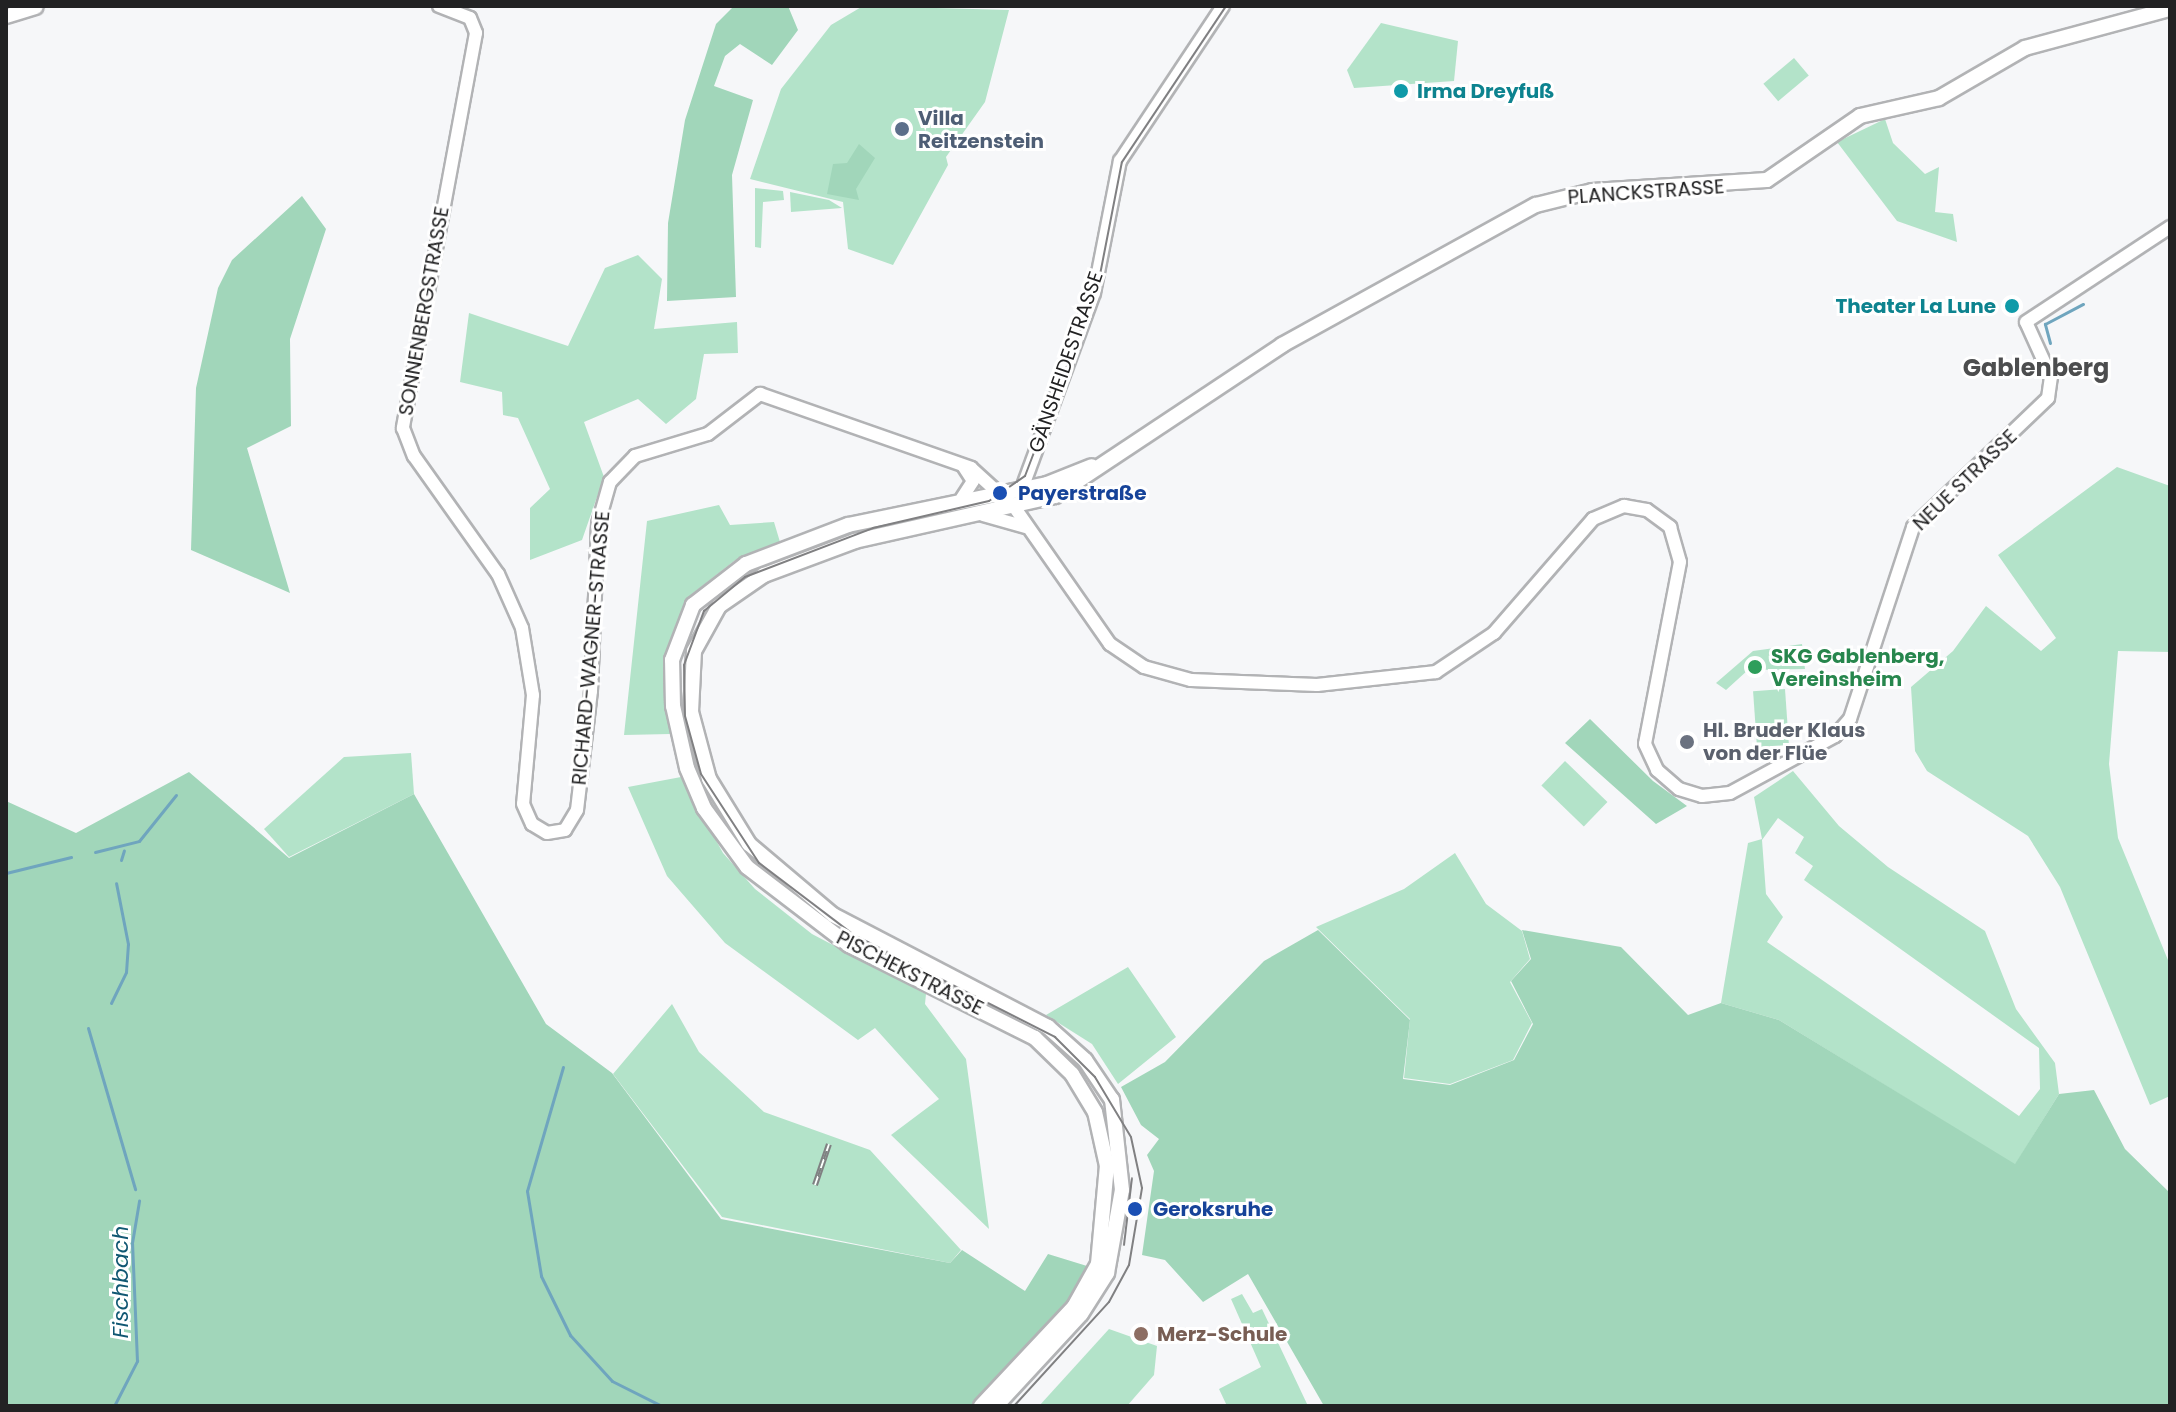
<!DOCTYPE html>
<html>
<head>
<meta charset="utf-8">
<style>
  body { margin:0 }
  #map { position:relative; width:2176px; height:1412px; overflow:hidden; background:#f6f7f9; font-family:Poppins,sans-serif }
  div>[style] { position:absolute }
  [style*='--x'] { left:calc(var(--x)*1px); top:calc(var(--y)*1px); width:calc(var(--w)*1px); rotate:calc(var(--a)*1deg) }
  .green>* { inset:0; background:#b3e3c9; transform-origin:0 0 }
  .forest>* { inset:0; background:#a1d6ba }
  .stream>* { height:3px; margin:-1.5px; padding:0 1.5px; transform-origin:1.5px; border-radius:1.5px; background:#6fa5be }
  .roads { filter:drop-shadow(2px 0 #b2b3b5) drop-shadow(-2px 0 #b2b3b5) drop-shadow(0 2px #b2b3b5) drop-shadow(0 -2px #b2b3b5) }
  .tertiary>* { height:12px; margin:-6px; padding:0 6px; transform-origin:6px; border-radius:6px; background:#fff }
  .secondary>* { height:14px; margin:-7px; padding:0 7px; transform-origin:7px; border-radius:7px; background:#fff }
  .primary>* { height:16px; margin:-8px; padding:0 8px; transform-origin:8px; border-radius:8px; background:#fff }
  .tram>* { height:2px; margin:-1px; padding:0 1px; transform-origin:1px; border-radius:1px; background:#808082 }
  .rail>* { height:6px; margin-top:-3px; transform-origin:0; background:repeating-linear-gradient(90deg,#fff 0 9px,#808082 0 18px); box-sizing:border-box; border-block:2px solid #808082 }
  .dots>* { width:22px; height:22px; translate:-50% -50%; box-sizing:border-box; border:4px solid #fff; border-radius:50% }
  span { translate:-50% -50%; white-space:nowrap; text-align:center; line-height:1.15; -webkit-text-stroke:6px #fff; paint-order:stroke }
  .culture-label { font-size:20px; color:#0d838f; font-weight:700 }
  .left { translate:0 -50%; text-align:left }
  .right { translate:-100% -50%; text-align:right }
  .service-label { font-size:20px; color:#4e5e75; font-weight:700 }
  .street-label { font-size:20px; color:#222223 }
  .transit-label { font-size:20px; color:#164399; font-weight:700 }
  .leisure-label { font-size:20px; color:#27864d; font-weight:700 }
  .worship-label { font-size:20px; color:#5b616d; font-weight:700 }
  .education-label { font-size:20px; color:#785e54; font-weight:700 }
  .water-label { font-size:22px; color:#105772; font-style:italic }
  .quarter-label { font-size:24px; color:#4c4d4e; font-weight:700 }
  .frame { position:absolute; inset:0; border:8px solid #222223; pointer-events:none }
</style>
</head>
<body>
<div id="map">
  <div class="green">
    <i style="clip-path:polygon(863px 6px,1009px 10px,985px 102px,946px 157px,948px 165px,893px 265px,848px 249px,843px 202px,750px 179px,781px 89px,831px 25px)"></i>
    <i style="clip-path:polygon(1381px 23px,1458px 41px,1454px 81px,1354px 88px,1347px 70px)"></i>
    <i style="left:1794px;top:58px;width:23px;height:40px;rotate:50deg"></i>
    <i style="clip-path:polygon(1885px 119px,1893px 143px,1925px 174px,1939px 167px,1935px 212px,1953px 214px,1957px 242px,1897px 221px,1837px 142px)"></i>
    <i style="clip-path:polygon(755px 188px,783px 191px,784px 200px,763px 202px,761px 248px,755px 247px)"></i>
    <i style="clip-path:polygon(790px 192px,829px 200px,842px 208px,791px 212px)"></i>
    <i style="clip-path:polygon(638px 255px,662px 279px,654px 329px,737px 322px,738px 353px,704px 354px,696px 399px,666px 424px,638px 399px,584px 422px,604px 477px,582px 540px,530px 560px,530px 508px,550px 489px,518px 418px,503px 415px,502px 392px,460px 382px,469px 313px,568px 346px,605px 268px)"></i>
    <i style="clip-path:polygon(2117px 467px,2170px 486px,2170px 652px,2118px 651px,2109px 764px,2118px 838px,2170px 965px,2170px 1096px,2150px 1105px,2060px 887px,2028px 836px,1927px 771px,1915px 751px,1911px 687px,1953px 651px,1986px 606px,2041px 651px,2056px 638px,1998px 555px)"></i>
    <i style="clip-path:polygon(719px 505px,730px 525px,774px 522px,780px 542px,734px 561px,692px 594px,676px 624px,665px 671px,670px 734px,624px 735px,647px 521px)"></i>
    <i style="clip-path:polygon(1802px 644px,1805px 669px,1748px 670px,1726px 690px,1716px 683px,1753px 651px)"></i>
    <i style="left:1785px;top:689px;width:56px;height:32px;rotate:86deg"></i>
    <i style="clip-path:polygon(411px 753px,414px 794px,289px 857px,264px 829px,344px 757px)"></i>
    <i style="left:1565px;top:761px;width:59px;height:34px;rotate:44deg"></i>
    <i style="clip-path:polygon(evenodd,1793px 771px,1839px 826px,1888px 867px,1985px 931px,2016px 1009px,2055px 1063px,2059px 1094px,2015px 1165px,1779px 1020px,1721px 1003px,1748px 843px,1762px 839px,1754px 797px,1793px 771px,1778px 818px,1804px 837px,1795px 853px,1813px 866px,1804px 880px,2039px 1048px,2040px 1089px,2019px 1116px,1767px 942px,1783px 917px,1766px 894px,1762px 840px,1778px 818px)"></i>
    <i style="clip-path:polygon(681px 777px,723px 853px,755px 889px,812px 934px,926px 994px,925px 1004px,966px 1059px,989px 1229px,891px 1135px,939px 1099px,875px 1028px,858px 1040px,725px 943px,667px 876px,628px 787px)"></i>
    <i style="clip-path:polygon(1455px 853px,1486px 904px,1522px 931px,1530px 959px,1510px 982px,1532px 1023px,1513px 1060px,1450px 1084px,1404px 1078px,1410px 1019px,1316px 927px,1404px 889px)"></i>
    <i style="clip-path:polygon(1128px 967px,1176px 1037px,1118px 1084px,1092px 1044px,1046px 1015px)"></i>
    <i style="clip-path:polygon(672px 1004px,699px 1052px,764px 1112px,870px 1150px,961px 1250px,950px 1263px,722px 1217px,613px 1074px)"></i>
    <i style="clip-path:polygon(1242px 1294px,1253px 1313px,1262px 1309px,1308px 1406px,1227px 1406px,1219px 1389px,1261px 1367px,1231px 1299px)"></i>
    <i style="clip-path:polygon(1109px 1329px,1157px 1346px,1154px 1375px,1127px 1406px,1039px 1406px)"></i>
  </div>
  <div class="forest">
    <i style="clip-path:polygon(734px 6px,788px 6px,798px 30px,772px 65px,740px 44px,725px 56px,714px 86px,753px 100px,732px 175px,736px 297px,667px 301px,668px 223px,685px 120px,716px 24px)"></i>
    <i style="clip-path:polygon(859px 144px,875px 158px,856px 189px,859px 200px,827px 194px,833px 164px,847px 163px)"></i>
    <i style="clip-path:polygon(302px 196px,326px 229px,290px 339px,291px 426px,247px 448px,290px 593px,191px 550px,196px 388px,218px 288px,232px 260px)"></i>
    <i style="clip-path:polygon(1590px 719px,1653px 781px,1687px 806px,1656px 824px,1565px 743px)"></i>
    <i style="clip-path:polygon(189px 772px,289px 858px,414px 794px,546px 1024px,612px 1073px,721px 1219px,950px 1263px,962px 1250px,1025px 1291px,1048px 1254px,1087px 1266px,1081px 1287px,972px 1406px,6px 1406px,6px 801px,76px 833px)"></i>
    <i style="clip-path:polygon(1318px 930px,1410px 1020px,1403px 1079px,1450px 1085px,1514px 1060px,1533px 1024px,1511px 981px,1531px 959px,1522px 930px,1621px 947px,1688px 1015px,1721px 1003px,1779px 1020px,2015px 1164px,2059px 1094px,2094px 1090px,2125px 1149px,2170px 1193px,2170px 1406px,1324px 1406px,1248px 1274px,1203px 1302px,1165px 1260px,1142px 1255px,1154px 1171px,1147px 1155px,1159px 1139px,1141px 1125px,1121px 1087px,1165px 1062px,1264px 961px)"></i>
  </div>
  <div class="stream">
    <i style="--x:2050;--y:343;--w:20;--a:-105"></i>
    <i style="--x:2045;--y:324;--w:43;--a:-27.8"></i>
    <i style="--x:95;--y:852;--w:45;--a:-14"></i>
    <i style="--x:139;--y:841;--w:59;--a:-51.2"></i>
    <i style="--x:121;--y:860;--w:10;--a:-73"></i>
    <i style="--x:6;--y:873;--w:67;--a:-13.8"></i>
    <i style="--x:111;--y:1003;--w:34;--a:-64"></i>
    <i style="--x:126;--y:972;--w:28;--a:-86"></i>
    <i style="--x:128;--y:944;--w:62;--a:-101.1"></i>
    <i style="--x:88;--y:1028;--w:168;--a:73.7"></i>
    <i style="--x:563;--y:1067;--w:129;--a:106.2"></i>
    <i style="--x:527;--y:1191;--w:86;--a:80.6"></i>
    <i style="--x:541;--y:1276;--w:66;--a:63.8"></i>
    <i style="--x:570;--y:1335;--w:62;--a:47.6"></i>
    <i style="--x:612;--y:1381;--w:56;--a:26.6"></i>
    <i style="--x:114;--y:1406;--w:51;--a:-62.9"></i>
    <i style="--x:137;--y:1361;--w:118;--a:-92.4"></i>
    <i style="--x:132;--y:1243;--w:43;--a:-80.5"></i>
  </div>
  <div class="roads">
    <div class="tertiary">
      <i style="--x:439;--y:6;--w:33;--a:21"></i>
      <i style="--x:470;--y:18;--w:16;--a:68"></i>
      <i style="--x:476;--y:33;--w:402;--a:100.5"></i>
      <i style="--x:403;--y:428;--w:30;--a:69"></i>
      <i style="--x:414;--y:456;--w:145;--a:54.6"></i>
      <i style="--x:498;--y:574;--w:59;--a:66"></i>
      <i style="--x:522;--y:628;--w:68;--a:80.7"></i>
      <i style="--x:533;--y:695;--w:109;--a:95.2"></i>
      <i style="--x:523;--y:804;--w:22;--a:66"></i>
      <i style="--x:532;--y:824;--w:17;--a:31"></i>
      <i style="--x:547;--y:833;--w:18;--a:-9"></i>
      <i style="--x:565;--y:830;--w:23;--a:-59"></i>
      <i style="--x:577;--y:810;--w:120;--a:-83.3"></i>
      <i style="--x:591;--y:691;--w:167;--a:-87.6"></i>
      <i style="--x:598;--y:524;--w:44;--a:-74.1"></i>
      <i style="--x:610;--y:482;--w:36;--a:-46"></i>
      <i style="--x:635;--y:456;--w:76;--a:-16.8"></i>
      <i style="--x:708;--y:434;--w:66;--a:-37.6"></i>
      <i style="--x:760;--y:394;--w:224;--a:19.3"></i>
      <i style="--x:971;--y:468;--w:59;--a:42.3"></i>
      <i style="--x:1015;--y:508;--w:166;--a:55.1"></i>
      <i style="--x:1110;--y:644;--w:41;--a:34.1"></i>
      <i style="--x:1144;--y:667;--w:49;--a:15.5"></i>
      <i style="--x:1191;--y:680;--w:126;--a:2.3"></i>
      <i style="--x:1317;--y:685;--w:120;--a:-6.2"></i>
      <i style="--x:1436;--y:672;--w:70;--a:-33.9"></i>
      <i style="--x:1494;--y:633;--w:151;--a:-49"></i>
      <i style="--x:1593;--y:519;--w:34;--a:-23"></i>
      <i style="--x:1624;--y:506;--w:23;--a:10"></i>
      <i style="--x:1647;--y:510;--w:29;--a:36"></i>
      <i style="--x:1670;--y:527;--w:36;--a:74"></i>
      <i style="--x:1680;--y:562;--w:185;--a:100.9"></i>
      <i style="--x:1645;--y:744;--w:29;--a:65"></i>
      <i style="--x:1657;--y:770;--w:29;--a:41"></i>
      <i style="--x:1679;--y:789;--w:24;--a:17"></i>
      <i style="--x:1702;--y:796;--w:28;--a:-6"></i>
      <i style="--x:1730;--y:793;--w:119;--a:-28.5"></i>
      <i style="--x:1835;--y:736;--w:23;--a:-49"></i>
      <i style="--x:1850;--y:719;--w:202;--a:-71.8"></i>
      <i style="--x:1913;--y:527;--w:187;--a:-43.7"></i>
      <i style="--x:2048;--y:398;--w:21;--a:-82"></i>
      <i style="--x:2051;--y:377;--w:60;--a:-114.4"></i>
      <i style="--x:2026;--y:322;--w:173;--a:-33.4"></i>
      <i style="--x:1020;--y:494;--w:214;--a:-69.8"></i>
      <i style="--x:1094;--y:293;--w:135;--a:-78.9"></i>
      <i style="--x:1120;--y:161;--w:186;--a:-56.4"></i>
      <i style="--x:962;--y:498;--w:20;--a:-57"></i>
      <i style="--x:973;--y:481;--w:17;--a:-123"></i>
      <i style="--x:983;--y:515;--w:45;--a:15.6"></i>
    </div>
    <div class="secondary">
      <i style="--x:981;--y:1406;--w:136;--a:-46.8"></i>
      <i style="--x:1074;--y:1307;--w:49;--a:-60.8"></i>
      <i style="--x:1098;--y:1264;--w:98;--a:-84.8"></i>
      <i style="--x:1107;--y:1166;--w:55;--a:-102.5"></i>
      <i style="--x:1095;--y:1112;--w:44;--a:-121.2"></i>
      <i style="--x:1072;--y:1074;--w:52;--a:-135.8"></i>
      <i style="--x:1035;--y:1038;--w:208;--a:-153.4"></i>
      <i style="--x:849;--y:945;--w:128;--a:-142.6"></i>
      <i style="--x:747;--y:867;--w:73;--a:-126.1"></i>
      <i style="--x:704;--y:808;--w:43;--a:-113"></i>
      <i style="--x:687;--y:768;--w:64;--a:-102.7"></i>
      <i style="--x:673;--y:706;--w:46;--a:-91.2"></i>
      <i style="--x:672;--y:660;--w:59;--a:-69.1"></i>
      <i style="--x:693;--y:605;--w:67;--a:-37.7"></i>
      <i style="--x:746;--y:564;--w:109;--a:-20.9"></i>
      <i style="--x:848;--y:525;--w:203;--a:-11.6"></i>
      <i style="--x:1047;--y:484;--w:48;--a:-21.8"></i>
      <i style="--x:996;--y:1406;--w:125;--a:-47.3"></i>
      <i style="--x:1081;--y:1314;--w:49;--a:-57.6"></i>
      <i style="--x:1107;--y:1273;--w:84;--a:-79.8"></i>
      <i style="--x:1122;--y:1190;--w:91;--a:-96.3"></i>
      <i style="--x:1112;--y:1100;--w:48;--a:-124"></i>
      <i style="--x:1085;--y:1060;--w:50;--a:-138.3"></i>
      <i style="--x:1048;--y:1027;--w:242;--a:-152.5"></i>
      <i style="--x:833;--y:915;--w:110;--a:-139.8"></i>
      <i style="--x:749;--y:844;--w:76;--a:-121.6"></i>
      <i style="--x:709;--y:779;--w:69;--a:-105"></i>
      <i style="--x:691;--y:712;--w:61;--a:-87.2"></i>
      <i style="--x:694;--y:651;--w:51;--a:-60.9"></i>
      <i style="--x:719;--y:606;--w:55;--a:-34.6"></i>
      <i style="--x:764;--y:575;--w:97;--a:-20.5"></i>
      <i style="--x:855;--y:541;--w:205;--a:-12.7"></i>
      <i style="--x:1055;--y:496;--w:273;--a:-33.6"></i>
      <i style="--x:1282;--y:345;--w:290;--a:-28.9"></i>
      <i style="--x:1536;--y:205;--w:58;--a:-14"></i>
      <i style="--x:1592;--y:191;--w:175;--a:-3.6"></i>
      <i style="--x:1767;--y:180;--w:113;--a:-34.5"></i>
      <i style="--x:1860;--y:116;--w:81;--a:-12.8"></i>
      <i style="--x:1939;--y:98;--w:99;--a:-30.2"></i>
      <i style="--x:2025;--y:48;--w:150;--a:-15.1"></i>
    </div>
    <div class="primary">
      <i style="--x:6;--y:15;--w:30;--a:-17"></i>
    </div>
  </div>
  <div class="tram">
    <i style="--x:6;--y:8;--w:7;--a:-16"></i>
    <i style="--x:1124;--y:1245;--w:67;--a:-83.2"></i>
    <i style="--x:1014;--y:1406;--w:141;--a:-47.6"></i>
    <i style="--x:1109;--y:1302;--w:42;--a:-61.6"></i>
    <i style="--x:1129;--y:1265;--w:78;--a:-80.4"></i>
    <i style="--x:1142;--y:1188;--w:52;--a:-102.2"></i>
    <i style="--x:1131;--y:1137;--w:70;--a:-121"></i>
    <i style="--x:1095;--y:1077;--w:57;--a:-135"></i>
    <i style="--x:1055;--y:1037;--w:225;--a:-153.1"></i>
    <i style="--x:854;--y:935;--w:119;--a:-142.8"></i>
    <i style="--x:759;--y:863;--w:106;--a:-123.1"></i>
    <i style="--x:701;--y:774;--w:60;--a:-105.4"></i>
    <i style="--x:685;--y:716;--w:51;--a:-91.1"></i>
    <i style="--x:684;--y:665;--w:58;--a:-69.7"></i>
    <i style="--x:704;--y:611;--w:53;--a:-39.7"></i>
    <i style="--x:745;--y:577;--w:137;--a:-20.9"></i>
    <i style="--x:873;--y:528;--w:119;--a:-13.1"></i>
    <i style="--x:989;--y:501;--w:44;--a:-34.8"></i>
    <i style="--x:1025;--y:476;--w:204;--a:-69.1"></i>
    <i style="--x:1098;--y:285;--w:125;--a:-79"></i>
    <i style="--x:1122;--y:162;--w:187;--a:-56.3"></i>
  </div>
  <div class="rail">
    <i style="--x:815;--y:1185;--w:43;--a:-71.1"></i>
  </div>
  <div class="dots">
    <i style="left:1401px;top:91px;background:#0f9aa8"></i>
    <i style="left:902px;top:129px;background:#5c6f8a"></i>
    <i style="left:2012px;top:306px;background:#0f9aa8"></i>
    <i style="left:1000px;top:493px;background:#1a4fb4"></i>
    <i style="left:1755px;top:667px;background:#2e9e5b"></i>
    <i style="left:1687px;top:742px;background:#6b7280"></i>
    <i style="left:1135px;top:1209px;background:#1a4fb4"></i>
    <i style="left:1141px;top:1334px;background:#8d6e63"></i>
  </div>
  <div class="culture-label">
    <span class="left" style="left:1417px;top:91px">Irma Dreyfuß</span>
    <span class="right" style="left:1996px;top:306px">Theater La Lune</span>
  </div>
  <div class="service-label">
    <span class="left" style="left:918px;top:130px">Villa<br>Reitzenstein</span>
  </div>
  <div class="street-label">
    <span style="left:1646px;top:192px;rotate:-4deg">PLANCKSTRASSE</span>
    <span style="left:424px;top:311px;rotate:-80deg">SONNENBERGSTRASSE</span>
    <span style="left:1066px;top:362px;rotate:-71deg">GÄNSHEIDESTRASSE</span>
    <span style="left:1965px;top:480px;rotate:-44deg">NEUE STRASSE</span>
    <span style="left:591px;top:648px;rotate:-85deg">RICHARD-WAGNER-STRASSE</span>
    <span style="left:910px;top:973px;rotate:27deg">PISCHEKSTRASSE</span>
  </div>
  <div class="transit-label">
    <span class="left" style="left:1018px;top:493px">Payerstraße</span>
    <span class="left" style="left:1153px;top:1209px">Geroksruhe</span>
  </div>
  <div class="leisure-label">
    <span class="left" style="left:1771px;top:668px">SKG Gablenberg,<br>Vereinsheim</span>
  </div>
  <div class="worship-label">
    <span class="left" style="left:1703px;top:742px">Hl. Bruder Klaus<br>von der Flüe</span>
  </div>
  <div class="education-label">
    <span class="left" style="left:1157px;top:1334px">Merz-Schule</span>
  </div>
  <div class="water-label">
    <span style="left:121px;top:1282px;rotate:-90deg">Fischbach</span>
  </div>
  <div class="quarter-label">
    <span style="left:2036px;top:368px">Gablenberg</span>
  </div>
  <div class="frame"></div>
</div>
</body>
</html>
